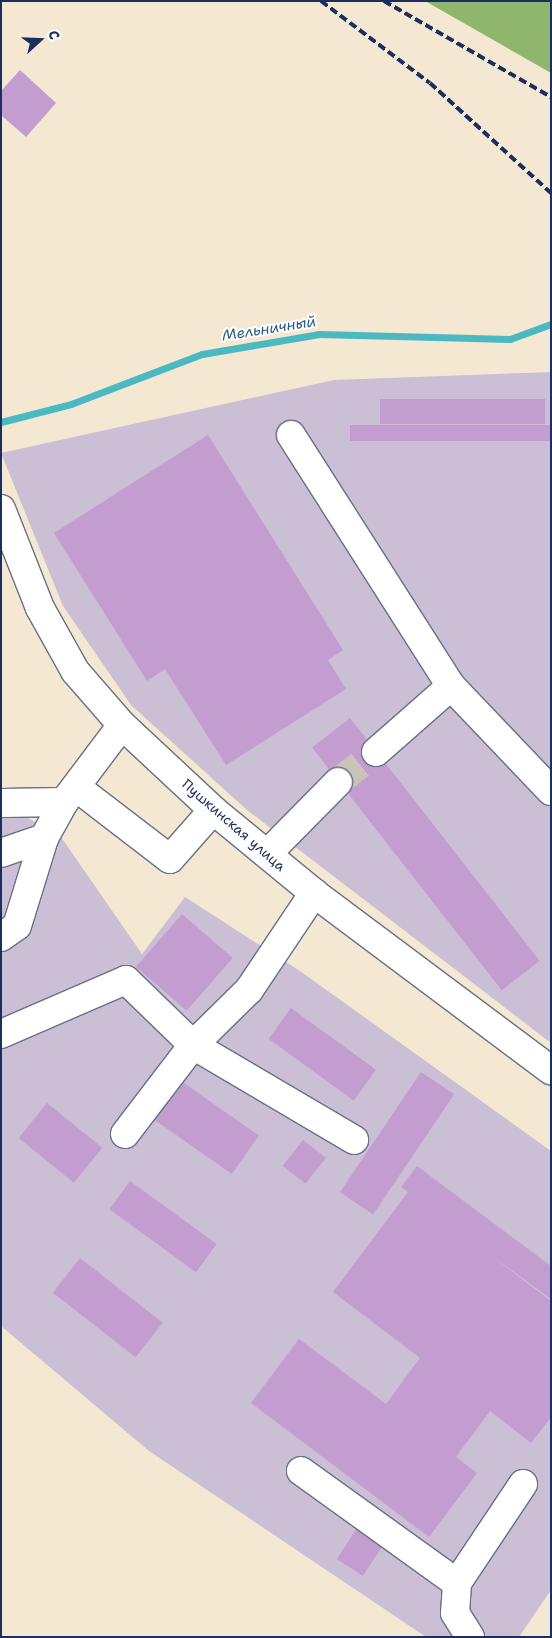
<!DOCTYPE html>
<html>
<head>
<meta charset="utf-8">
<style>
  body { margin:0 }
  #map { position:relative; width:552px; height:1638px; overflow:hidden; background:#f5e8d3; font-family:"Shantell Sans",sans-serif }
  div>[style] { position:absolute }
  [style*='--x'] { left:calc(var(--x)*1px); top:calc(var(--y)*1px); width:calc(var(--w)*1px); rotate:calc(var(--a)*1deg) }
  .industrial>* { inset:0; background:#cbbfd5 }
  .forest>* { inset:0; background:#8eb76d }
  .stream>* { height:7px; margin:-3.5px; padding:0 3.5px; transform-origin:3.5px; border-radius:3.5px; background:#4ab9c1 }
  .building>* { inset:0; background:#c39cd0; transform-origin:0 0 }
  .minor-tunnel>* { height:28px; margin-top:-14px; transform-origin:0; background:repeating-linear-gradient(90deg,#c9c3bc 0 28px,transparent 0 42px) }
  .roads { filter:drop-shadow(1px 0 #677087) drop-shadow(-1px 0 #677087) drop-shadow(0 1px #677087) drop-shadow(0 -1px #677087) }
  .minor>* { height:28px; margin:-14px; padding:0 14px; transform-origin:14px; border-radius:14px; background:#fff }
  .rail>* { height:4px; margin-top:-2px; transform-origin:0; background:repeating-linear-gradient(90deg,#1b2f5e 0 8px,transparent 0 12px) }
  span { translate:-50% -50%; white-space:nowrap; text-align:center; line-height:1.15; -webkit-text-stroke:4px #fff; paint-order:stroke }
  .street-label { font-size:14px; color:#1b2f5e }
  .water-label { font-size:15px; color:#2b5f81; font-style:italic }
  .frame { position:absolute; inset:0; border:2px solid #1b2f5e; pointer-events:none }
  .north { position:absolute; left:15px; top:15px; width:50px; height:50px; -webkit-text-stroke:4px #fff; paint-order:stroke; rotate:70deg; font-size:14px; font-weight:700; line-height:20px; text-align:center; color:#1b2f5e }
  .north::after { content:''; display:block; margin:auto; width:18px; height:22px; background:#1b2f5e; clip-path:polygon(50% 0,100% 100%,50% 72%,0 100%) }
</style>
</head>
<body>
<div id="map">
  <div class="industrial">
    <i style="clip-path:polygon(551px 372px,551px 1043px,247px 810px,131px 705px,63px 606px,1px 453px,334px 380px)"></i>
    <i style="clip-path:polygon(14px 810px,61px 837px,142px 954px,185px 897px,300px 971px,551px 1151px,551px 1590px,519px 1637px,426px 1637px,149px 1451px,1px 1326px,1px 811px)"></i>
  </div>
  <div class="forest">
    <i style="clip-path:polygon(425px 1px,551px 1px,551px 73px)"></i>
  </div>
  <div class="stream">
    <i style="--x:1;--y:422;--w:72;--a:-14.4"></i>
    <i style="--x:71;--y:404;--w:140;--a:-20.9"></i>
    <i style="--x:202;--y:354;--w:119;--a:-9.7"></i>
    <i style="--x:319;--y:334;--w:191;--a:1.5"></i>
    <i style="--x:510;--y:339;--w:44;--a:-20.1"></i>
  </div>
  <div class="building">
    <i style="clip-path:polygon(20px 70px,56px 103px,26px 137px,1px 115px,1px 91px)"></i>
    <i style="left:380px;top:399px;width:165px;height:25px"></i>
    <i style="left:350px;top:425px;width:201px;height:16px"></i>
    <i style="clip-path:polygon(208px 435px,343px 650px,328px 660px,346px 689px,226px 765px,165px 669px,147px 681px,54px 533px)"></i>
    <i style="left:350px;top:718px;width:308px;height:48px;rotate:52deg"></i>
    <i style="left:182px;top:914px;width:67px;height:70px;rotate:41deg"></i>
    <i style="left:291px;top:1008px;width:105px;height:38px;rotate:36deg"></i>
    <i style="left:421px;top:1072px;width:40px;height:145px;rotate:34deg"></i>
    <i style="left:181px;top:1081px;width:95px;height:47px;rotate:35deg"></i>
    <i style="left:47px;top:1103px;width:71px;height:45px;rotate:39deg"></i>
    <i style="left:303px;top:1140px;width:29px;height:33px;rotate:38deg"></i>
    <i style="clip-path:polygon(417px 1166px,551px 1266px,551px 1299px,485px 1251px,551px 1301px,551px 1417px,531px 1443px,490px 1411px,456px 1457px,477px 1473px,429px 1537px,251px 1403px,299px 1339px,386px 1404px,420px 1358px,333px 1292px,408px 1192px,401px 1187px)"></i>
    <i style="left:130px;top:1181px;width:107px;height:35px;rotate:36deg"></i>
    <i style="left:80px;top:1258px;width:105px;height:44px;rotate:38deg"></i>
    <i style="left:357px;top:1528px;width:31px;height:37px;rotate:33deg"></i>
  </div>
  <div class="minor-tunnel">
    <i style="--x:338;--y:782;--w:48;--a:-38.3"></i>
  </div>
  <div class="roads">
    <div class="minor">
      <i style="--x:291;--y:435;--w:298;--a:57.5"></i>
      <i style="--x:451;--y:686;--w:145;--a:46.4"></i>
      <i style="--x:1;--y:509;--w:106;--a:68.5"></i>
      <i style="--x:40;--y:608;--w:72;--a:60.9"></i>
      <i style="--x:75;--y:671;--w:72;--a:49"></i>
      <i style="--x:122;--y:725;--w:125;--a:43"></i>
      <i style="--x:213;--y:810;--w:131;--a:39.4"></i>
      <i style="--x:314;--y:893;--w:296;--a:36.8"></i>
      <i style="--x:376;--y:752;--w:100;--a:-41.3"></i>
      <i style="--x:76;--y:787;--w:118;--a:37.5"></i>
      <i style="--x:170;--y:859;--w:65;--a:-48.7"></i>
      <i style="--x:1;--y:803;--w:63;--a:-0.9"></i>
      <i style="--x:64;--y:802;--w:96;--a:-53"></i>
      <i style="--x:1;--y:853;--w:46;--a:-19.2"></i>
      <i style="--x:267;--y:854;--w:101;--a:-45.4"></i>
      <i style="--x:1;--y:937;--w:19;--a:-35"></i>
      <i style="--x:17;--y:926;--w:92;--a:-72.9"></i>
      <i style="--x:44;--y:838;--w:41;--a:-60.9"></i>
      <i style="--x:1;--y:1034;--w:136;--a:-23.4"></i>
      <i style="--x:126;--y:980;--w:93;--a:44.1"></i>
      <i style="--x:193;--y:1045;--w:187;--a:30.5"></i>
      <i style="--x:125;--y:1134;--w:112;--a:-52.6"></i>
      <i style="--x:193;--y:1045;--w:78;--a:-44.5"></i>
      <i style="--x:249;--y:990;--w:117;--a:-56.2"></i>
      <i style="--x:301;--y:1471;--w:192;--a:35.7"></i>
      <i style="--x:470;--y:1637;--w:28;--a:-122"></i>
      <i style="--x:455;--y:1613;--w:30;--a:-86"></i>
      <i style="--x:457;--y:1583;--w:119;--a:-56.3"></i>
    </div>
  </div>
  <div class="rail">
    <i style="--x:321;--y:1;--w:136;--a:37"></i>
    <i style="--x:430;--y:83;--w:164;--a:42.3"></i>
    <i style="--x:384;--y:1;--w:193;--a:29.9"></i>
  </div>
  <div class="street-label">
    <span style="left:234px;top:825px;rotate:41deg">Пушкинская улица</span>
  </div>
  <div class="water-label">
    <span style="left:269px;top:329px;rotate:-9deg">Мельничный</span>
  </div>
  <div class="frame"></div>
  <div class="north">С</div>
</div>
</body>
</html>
